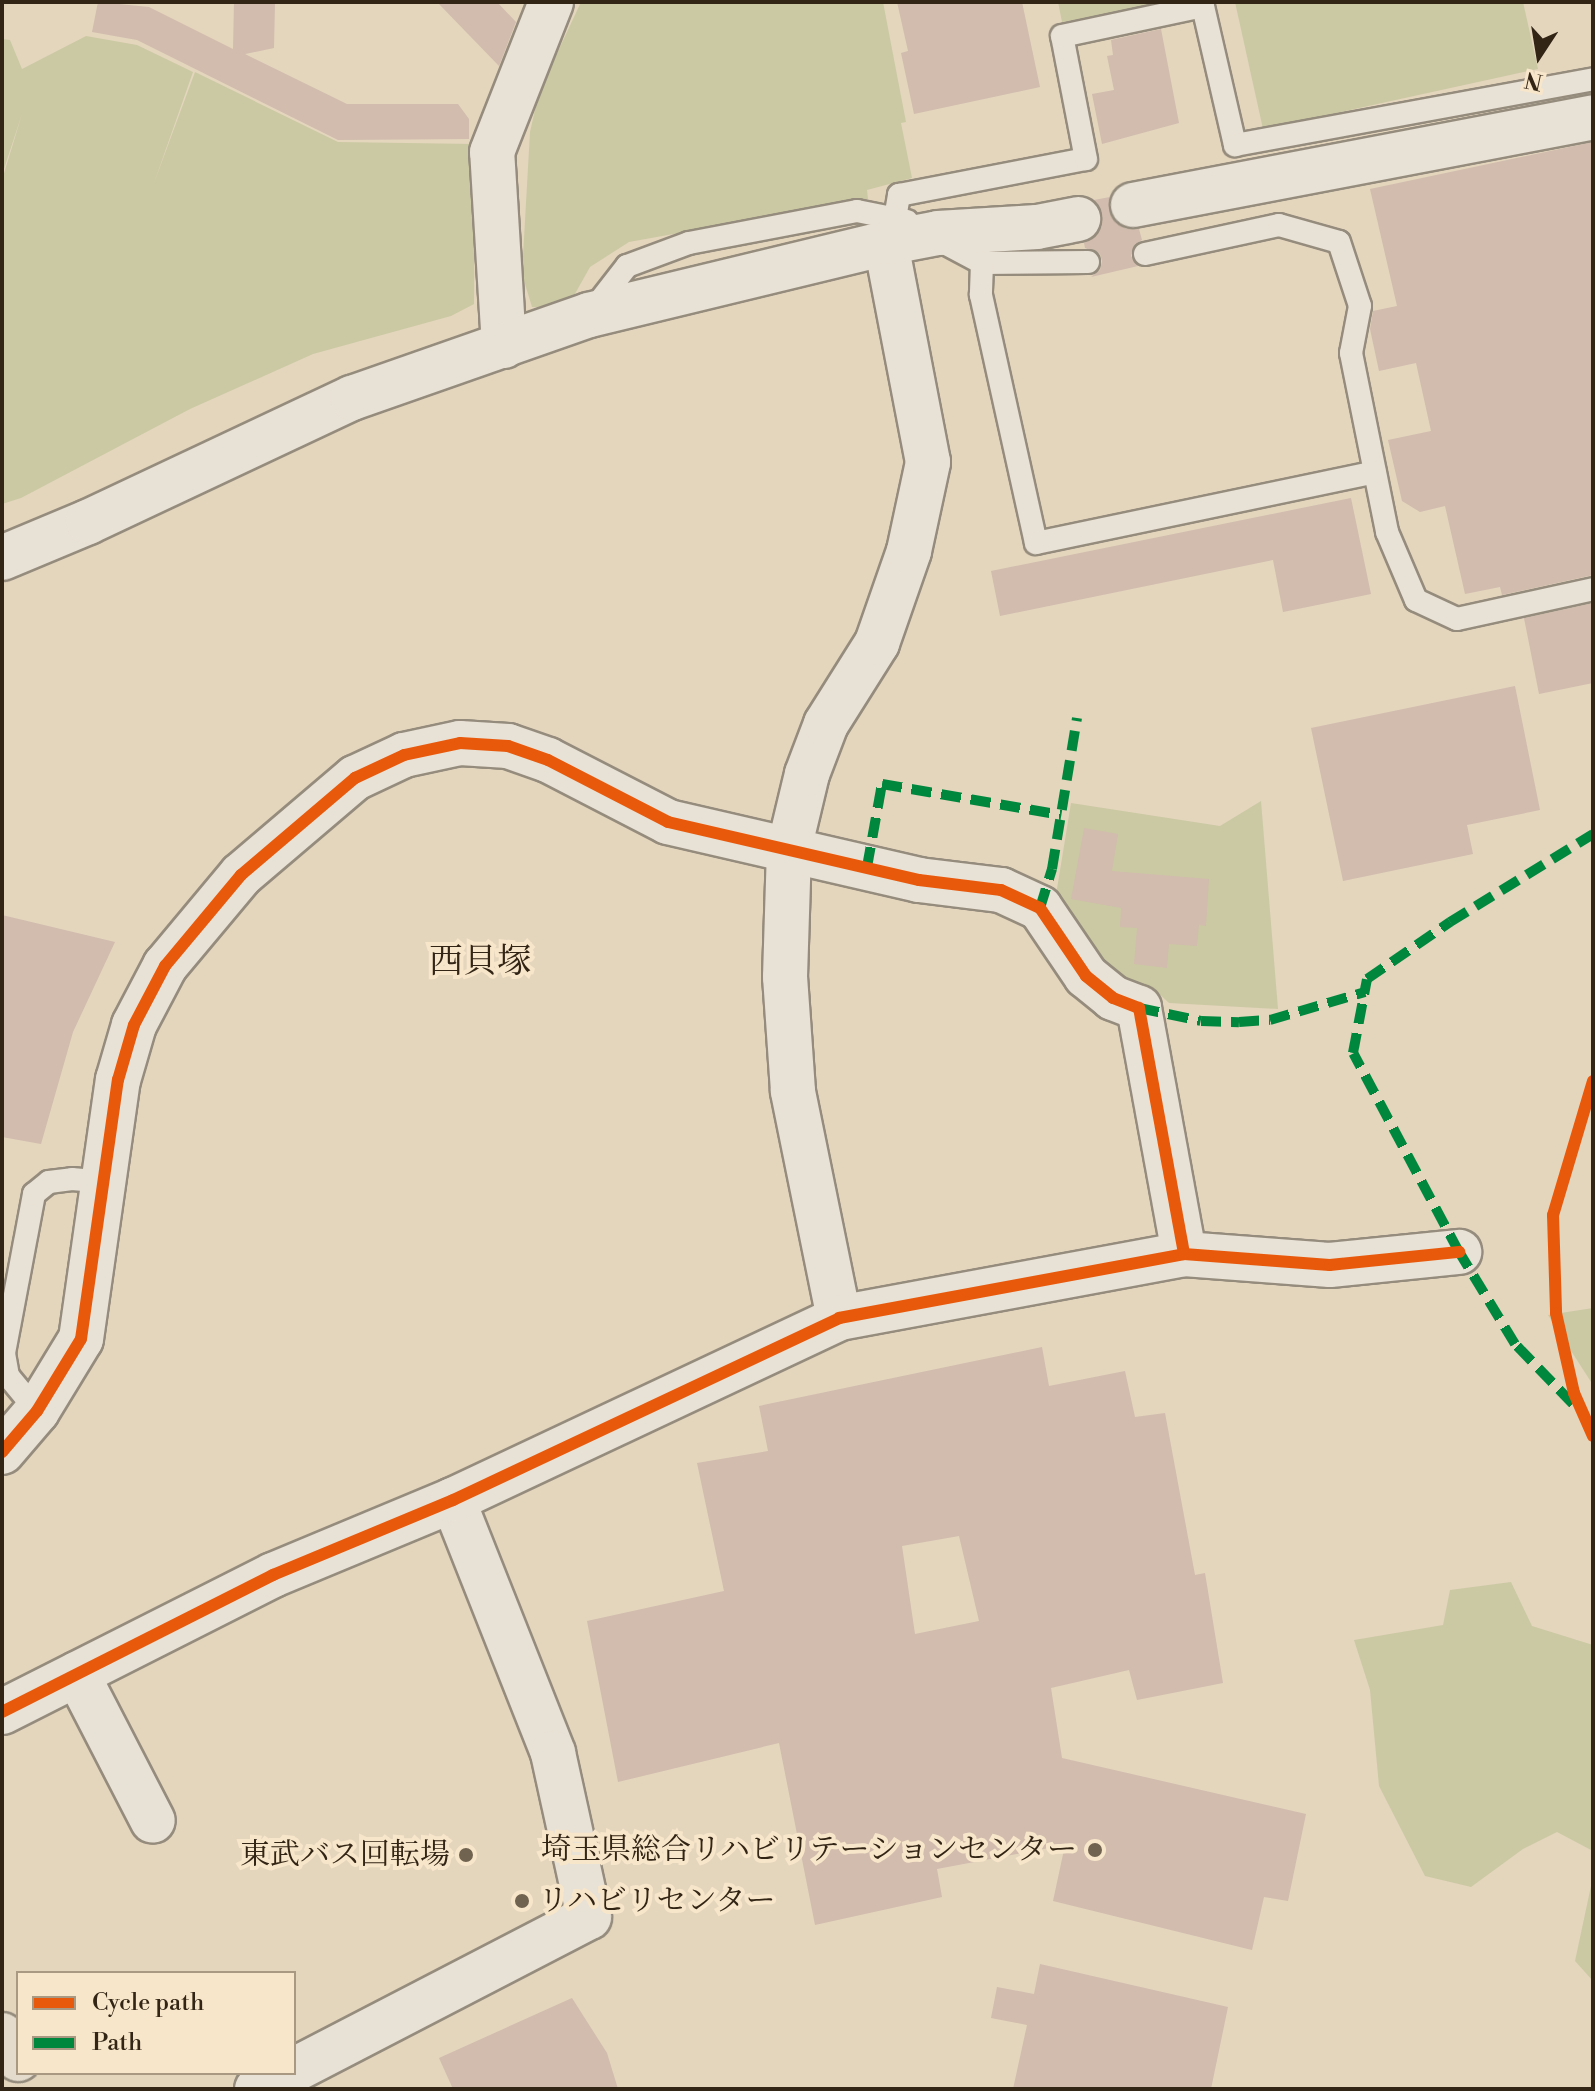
<!DOCTYPE html>
<html>
<head>
<meta charset="utf-8">
<style>
  body { margin:0 }
  #map { position:relative; width:1595px; height:2091px; overflow:hidden; background:#e4d5bd; font-family:"Libre Bodoni","Noto Serif JP",serif }
  div>[style] { position:absolute }
  [style*='--x'] { left:calc(var(--x)*1px); top:calc(var(--y)*1px); width:calc(var(--w)*1px); rotate:calc(var(--a)*1deg) }
  .green>* { inset:0; background:#cbc9a3 }
  .building>* { inset:0; background:#d1bcad }
  .roads { filter:drop-shadow(2px 0 #958c7d) drop-shadow(-2px 0 #958c7d) drop-shadow(0 2px #958c7d) drop-shadow(0 -2px #958c7d) }
  .lane>* { height:22px; margin:-11px; padding:0 11px; transform-origin:11px; border-radius:11px; background:#e8e1d5 }
  .street>* { height:44px; margin:-22px; padding:0 22px; transform-origin:22px; border-radius:22px; background:#e8e1d5 }
  .secondary>* { height:44px; margin:-22px; padding:0 22px; transform-origin:22px; border-radius:22px; background:#e8e1d5 }
  .primary>* { height:44px; margin:-22px; padding:0 22px; transform-origin:22px; border-radius:22px; background:#e4dbcd }
  .quiet>* { height:10px; margin-top:-5px; transform-origin:0; background:repeating-linear-gradient(90deg,#00873e 0 20px,transparent 0 30px) }
  .cycleway>* { height:12px; margin:-6px; padding:0 6px; transform-origin:6px; border-radius:6px; background:#e8590c }
  .dots>* { width:22px; height:22px; translate:-50% -50%; box-sizing:border-box; border:4px solid #f8e6ca; border-radius:50% }
  span { translate:-50% -50%; white-space:nowrap; text-align:center; line-height:1.15; -webkit-text-stroke:8px #f8e6ca; paint-order:stroke }
  .poi-label { font-size:30px; color:#322515 }
  .right { translate:-100% -50%; text-align:right }
  .left { translate:0 -50%; text-align:left }
  .quarter-label { font-size:34px; color:#322515 }
  .frame { position:absolute; inset:0; border:4px solid #322515; pointer-events:none }
  .legend { position:absolute; left:16px; top:1971px; width:280px; height:104px; box-sizing:border-box; background:#f8e6ca; border:2px solid #a99982; margin:0; padding:10px 14px; list-style:none; font-size:24px; color:#322515 }
  .legend li { display:flex; align-items:center; gap:16px; height:40px }
  .legend b { width:40px; border:2px solid #a99982 }
  .north { position:absolute; left:1499px; top:16px; width:80px; height:80px; -webkit-text-stroke:6px #f8e6ca; paint-order:stroke; rotate:192deg; font-size:22px; font-weight:700; line-height:32px; text-align:center; color:#322515 }
  .north::after { content:''; display:block; margin:auto; width:28px; height:36px; background:#322515; clip-path:polygon(50% 0,100% 100%,50% 72%,0 100%) }
</style>
</head>
<body>
<div id="map">
  <div class="green">
    <i style="clip-path:polygon(581px 2px,883px 2px,906px 122px,901px 123px,912px 178px,867px 190px,868px 199px,629px 242px,590px 267px,567px 308px,532px 307px,522px 274px,530px 132px,539px 92px)"></i>
    <i style="clip-path:polygon(1058px 2px,1158px 2px,1155px 6px,1062px 22px)"></i>
    <i style="clip-path:polygon(1235px 2px,1523px 2px,1538px 69px,1263px 129px)"></i>
    <i style="clip-path:polygon(86px 36px,137px 45px,193px 72px,154px 183px,195px 72px,338px 142px,475px 144px,474px 304px,451px 316px,313px 354px,190px 409px,21px 498px,2px 504px,2px 180px,22px 114px,2px 175px,2px 39px,10px 40px,22px 69px)"></i>
    <i style="clip-path:polygon(1261px 801px,1278px 1009px,1169px 1003px,1154px 989px,1136px 985px,1102px 961px,1069px 913px,1055px 901px,1071px 803px,1220px 826px)"></i>
    <i style="clip-path:polygon(1593px 1308px,1593px 1385px,1548px 1315px)"></i>
    <i style="clip-path:polygon(1511px 1582px,1532px 1626px,1593px 1645px,1593px 1981px,1575px 1961px,1591px 1886px,1591px 1850px,1557px 1832px,1523px 1849px,1471px 1887px,1425px 1876px,1379px 1786px,1370px 1690px,1354px 1640px,1443px 1625px,1450px 1590px)"></i>
  </div>
  <div class="building">
    <i style="clip-path:polygon(98px 2px,149px 7px,233px 49px,234px 2px,275px 2px,274px 48px,245px 54px,347px 104px,458px 104px,469px 119px,469px 139px,338px 140px,137px 40px,92px 32px)"></i>
    <i style="clip-path:polygon(437px 2px,497px 2px,516px 22px,499px 66px)"></i>
    <i style="clip-path:polygon(897px 2px,1022px 2px,1040px 87px,914px 114px,901px 53px,908px 51px)"></i>
    <i style="clip-path:polygon(1161px 29px,1179px 123px,1102px 144px,1092px 94px,1114px 90px,1107px 56px,1113px 55px,1111px 40px)"></i>
    <i style="clip-path:polygon(1593px 142px,1593px 575px,1502px 595px,1500px 587px,1465px 594px,1445px 506px,1420px 512px,1402px 501px,1388px 440px,1431px 431px,1416px 363px,1379px 371px,1370px 329px,1373px 311px,1397px 306px,1370px 189px)"></i>
    <i style="clip-path:polygon(1110px 197px,1109px 210px,1115px 222px,1126px 229px,1139px 229px,1142px 240px,1135px 244px,1131px 256px,1138px 266px,1091px 277px,1100px 270px,1102px 261px,1100px 254px,1085px 248px,1084px 243px,1095px 237px,1102px 226px,1102px 213px,1094px 200px)"></i>
    <i style="clip-path:polygon(1351px 498px,1371px 594px,1283px 612px,1273px 560px,1000px 616px,991px 571px)"></i>
    <i style="clip-path:polygon(1593px 603px,1593px 683px,1539px 694px,1524px 618px)"></i>
    <i style="clip-path:polygon(1515px 686px,1540px 810px,1467px 825px,1473px 854px,1343px 881px,1311px 728px)"></i>
    <i style="clip-path:polygon(1084px 828px,1118px 834px,1112px 871px,1209px 879px,1206px 926px,1199px 925px,1197px 946px,1169px 944px,1167px 968px,1134px 964px,1137px 928px,1120px 927px,1121px 908px,1071px 899px)"></i>
    <i style="clip-path:polygon(2px 915px,115px 942px,73px 1032px,41px 1144px,2px 1137px)"></i>
    <i style="clip-path:polygon(evenodd,1042px 1347px,1049px 1386px,1125px 1371px,1135px 1417px,1165px 1413px,1195px 1575px,1205px 1573px,1223px 1683px,1137px 1700px,1129px 1670px,1051px 1688px,1062px 1758px,1306px 1814px,1288px 1901px,1264px 1897px,1252px 1950px,1053px 1901px,1065px 1845px,937px 1869px,942px 1897px,815px 1925px,779px 1743px,618px 1782px,587px 1621px,724px 1591px,697px 1463px,768px 1451px,759px 1406px,1042px 1347px,959px 1536px,979px 1621px,915px 1634px,902px 1546px,959px 1536px)"></i>
    <i style="clip-path:polygon(1040px 1964px,1228px 2007px,1211px 2089px,1013px 2089px,1027px 2025px,991px 2018px,997px 1987px,1034px 1994px)"></i>
    <i style="clip-path:polygon(572px 1998px,607px 2053px,618px 2089px,453px 2089px,439px 2058px)"></i>
  </div>
  <div class="roads">
    <div class="lane">
      <i style="--x:1202;--y:2;--w:147;--a:77"></i>
      <i style="--x:1235;--y:145;--w:364;--a:-10.4"></i>
      <i style="--x:939;--y:240;--w:49;--a:28.1"></i>
      <i style="--x:982;--y:263;--w:106;--a:-0.5"></i>
      <i style="--x:891;--y:242;--w:48;--a:-80.3"></i>
      <i style="--x:899;--y:195;--w:190;--a:-10.9"></i>
      <i style="--x:1086;--y:159;--w:125;--a:-101"></i>
      <i style="--x:1062;--y:36;--w:144;--a:-12"></i>
      <i style="--x:1145;--y:254;--w:137;--a:-12.2"></i>
      <i style="--x:1279;--y:225;--w:62;--a:15.8"></i>
      <i style="--x:1339;--y:242;--w:67;--a:71.8"></i>
      <i style="--x:1360;--y:306;--w:48;--a:100.8"></i>
      <i style="--x:1351;--y:353;--w:183;--a:78.6"></i>
      <i style="--x:1387;--y:532;--w:74;--a:66.9"></i>
      <i style="--x:1416;--y:600;--w:45;--a:24.9"></i>
      <i style="--x:1457;--y:619;--w:139;--a:-12.4"></i>
      <i style="--x:982;--y:263;--w:32;--a:92"></i>
      <i style="--x:981;--y:295;--w:254;--a:77.5"></i>
      <i style="--x:1036;--y:543;--w:346;--a:-11.8"></i>
      <i style="--x:592;--y:311;--w:57;--a:-52.1"></i>
      <i style="--x:627;--y:266;--w:66;--a:-20.4"></i>
      <i style="--x:689;--y:243;--w:171;--a:-10.8"></i>
      <i style="--x:857;--y:211;--w:51;--a:11.3"></i>
      <i style="--x:37;--y:1411;--w:45;--a:-129.6"></i>
      <i style="--x:8;--y:1376;--w:23;--a:-100"></i>
      <i style="--x:4;--y:1353;--w:162;--a:-79.3"></i>
      <i style="--x:34;--y:1194;--w:19;--a:-39"></i>
      <i style="--x:49;--y:1182;--w:23;--a:-7"></i>
      <i style="--x:72;--y:1179;--w:33;--a:5"></i>
    </div>
    <div class="street">
      <i style="--x:839;--y:1318;--w:232;--a:-101.5"></i>
      <i style="--x:793;--y:1091;--w:114;--a:-94"></i>
      <i style="--x:785;--y:977;--w:128;--a:-88.2"></i>
      <i style="--x:789;--y:849;--w:77;--a:-76.5"></i>
      <i style="--x:807;--y:774;--w:53;--a:-69.2"></i>
      <i style="--x:826;--y:724;--w:96;--a:-57.8"></i>
      <i style="--x:877;--y:643;--w:97;--a:-70.8"></i>
      <i style="--x:909;--y:551;--w:91;--a:-77.9"></i>
      <i style="--x:928;--y:462;--w:222;--a:-100.9"></i>
      <i style="--x:2;--y:1452;--w:54;--a:-49.5"></i>
      <i style="--x:37;--y:1411;--w:84;--a:-58.6"></i>
      <i style="--x:81;--y:1339;--w:262;--a:-81.9"></i>
      <i style="--x:118;--y:1080;--w:57;--a:-73.8"></i>
      <i style="--x:134;--y:1025;--w:67;--a:-62.3"></i>
      <i style="--x:165;--y:966;--w:119;--a:-50.1"></i>
      <i style="--x:241;--y:875;--w:150;--a:-40.4"></i>
      <i style="--x:355;--y:778;--w:54;--a:-25.1"></i>
      <i style="--x:404;--y:755;--w:57;--a:-12.1"></i>
      <i style="--x:460;--y:743;--w:48;--a:3.6"></i>
      <i style="--x:508;--y:746;--w:42;--a:19.3"></i>
      <i style="--x:548;--y:760;--w:135;--a:27.3"></i>
      <i style="--x:668;--y:822;--w:258;--a:13"></i>
      <i style="--x:919;--y:880;--w:83;--a:7"></i>
      <i style="--x:1001;--y:890;--w:43;--a:24.8"></i>
      <i style="--x:1040;--y:908;--w:82;--a:55.9"></i>
      <i style="--x:1086;--y:976;--w:35;--a:39"></i>
      <i style="--x:1113;--y:998;--w:28;--a:21"></i>
      <i style="--x:1139;--y:1008;--w:250;--a:79.6"></i>
      <i style="--x:453;--y:1500;--w:272;--a:68.4"></i>
      <i style="--x:553;--y:1753;--w:168;--a:77.6"></i>
      <i style="--x:77;--y:1674;--w:165;--a:62.7"></i>
      <i style="--x:2;--y:1712;--w:304;--a:-26.8"></i>
      <i style="--x:273;--y:1575;--w:195;--a:-22.6"></i>
      <i style="--x:453;--y:1500;--w:427;--a:-25.2"></i>
      <i style="--x:839;--y:1318;--w:351;--a:-10.5"></i>
      <i style="--x:1184;--y:1254;--w:146;--a:4.3"></i>
      <i style="--x:1330;--y:1265;--w:130;--a:-5.8"></i>
    </div>
    <div class="secondary">
      <i style="--x:1133;--y:205;--w:468;--a:-10.8"></i>
      <i style="--x:504;--y:346;--w:194;--a:-93.5"></i>
      <i style="--x:492;--y:152;--w:161;--a:-68.5"></i>
      <i style="--x:2;--y:558;--w:93;--a:-22.7"></i>
      <i style="--x:88;--y:522;--w:292;--a:-25.2"></i>
      <i style="--x:352;--y:398;--w:251;--a:-19.3"></i>
      <i style="--x:589;--y:315;--w:311;--a:-13.6"></i>
      <i style="--x:891;--y:242;--w:48;--a:-10.8"></i>
      <i style="--x:938;--y:233;--w:99;--a:-3.5"></i>
      <i style="--x:1037;--y:227;--w:42;--a:-11"></i>
      <i style="--x:294;--y:2070;--w:332;--a:-27.4"></i>
      <i style="--x:257;--y:2089;--w:35;--a:-27"></i>
    </div>
    <div class="primary">
      <i style="--x:2;--y:2035;--w:29;--a:56"></i>
    </div>
  </div>
  <div class="quiet">
    <i style="--x:867;--y:867;--w:84;--a:-79.8"></i>
    <i style="--x:882;--y:784;--w:182;--a:9.8"></i>
    <i style="--x:1040;--y:908;--w:41;--a:-72.9"></i>
    <i style="--x:1052;--y:869;--w:153;--a:-80.6"></i>
    <i style="--x:1139;--y:1008;--w:63;--a:11.8"></i>
    <i style="--x:1201;--y:1021;--w:38;--a:2"></i>
    <i style="--x:1239;--y:1022;--w:31;--a:-4"></i>
    <i style="--x:1270;--y:1020;--w:99;--a:-16.4"></i>
    <i style="--x:1573;--y:1404;--w:83;--a:-134"></i>
    <i style="--x:1515;--y:1344;--w:108;--a:-121.3"></i>
    <i style="--x:1459;--y:1252;--w:225;--a:-118"></i>
    <i style="--x:1353;--y:1053;--w:75;--a:-79.3"></i>
    <i style="--x:1367;--y:979;--w:101;--a:-34.5"></i>
    <i style="--x:1450;--y:922;--w:168;--a:-31.6"></i>
  </div>
  <div class="cycleway">
    <i style="--x:1593;--y:1081;--w:140;--a:106.6"></i>
    <i style="--x:1553;--y:1215;--w:98;--a:88.2"></i>
    <i style="--x:1556;--y:1313;--w:82;--a:77.3"></i>
    <i style="--x:1574;--y:1393;--w:47;--a:66.2"></i>
    <i style="--x:2;--y:1452;--w:54;--a:-49.5"></i>
    <i style="--x:37;--y:1411;--w:84;--a:-58.6"></i>
    <i style="--x:81;--y:1339;--w:262;--a:-81.9"></i>
    <i style="--x:118;--y:1080;--w:57;--a:-73.8"></i>
    <i style="--x:134;--y:1025;--w:67;--a:-62.3"></i>
    <i style="--x:165;--y:966;--w:119;--a:-50.1"></i>
    <i style="--x:241;--y:875;--w:150;--a:-40.4"></i>
    <i style="--x:355;--y:778;--w:54;--a:-25.1"></i>
    <i style="--x:404;--y:755;--w:57;--a:-12.1"></i>
    <i style="--x:460;--y:743;--w:48;--a:3.6"></i>
    <i style="--x:508;--y:746;--w:42;--a:19.3"></i>
    <i style="--x:548;--y:760;--w:135;--a:27.3"></i>
    <i style="--x:668;--y:822;--w:258;--a:13"></i>
    <i style="--x:919;--y:880;--w:83;--a:7"></i>
    <i style="--x:1001;--y:890;--w:43;--a:24.8"></i>
    <i style="--x:1040;--y:908;--w:82;--a:55.9"></i>
    <i style="--x:1086;--y:976;--w:35;--a:39"></i>
    <i style="--x:1113;--y:998;--w:28;--a:21"></i>
    <i style="--x:1139;--y:1008;--w:250;--a:79.6"></i>
    <i style="--x:2;--y:1712;--w:304;--a:-26.8"></i>
    <i style="--x:273;--y:1575;--w:195;--a:-22.6"></i>
    <i style="--x:453;--y:1500;--w:427;--a:-25.2"></i>
    <i style="--x:839;--y:1318;--w:351;--a:-10.5"></i>
    <i style="--x:1184;--y:1254;--w:146;--a:4.3"></i>
    <i style="--x:1330;--y:1265;--w:130;--a:-5.8"></i>
  </div>
  <div class="dots">
    <i style="left:1095px;top:1850px;background:#706350"></i>
    <i style="left:466px;top:1855px;background:#706350"></i>
    <i style="left:522px;top:1901px;background:#706350"></i>
  </div>
  <div class="poi-label">
    <span class="right" style="left:1077px;top:1850px">埼玉県総合リハビリテーションセンター</span>
    <span class="right" style="left:450px;top:1855px">東武バス回転場</span>
    <span class="left" style="left:538px;top:1901px">リハビリセンター</span>
  </div>
  <div class="quarter-label">
    <span style="left:480px;top:963px">西貝塚</span>
  </div>
  <div class="frame"></div>
  <ul class="legend">
  <li><b style="height:10px;background:#e8590c"></b>Cycle path</li>
  <li><b style="height:10px;background:#00873e"></b>Path</li>
  </ul>
  <div class="north">N</div>
</div>
</body>
</html>
